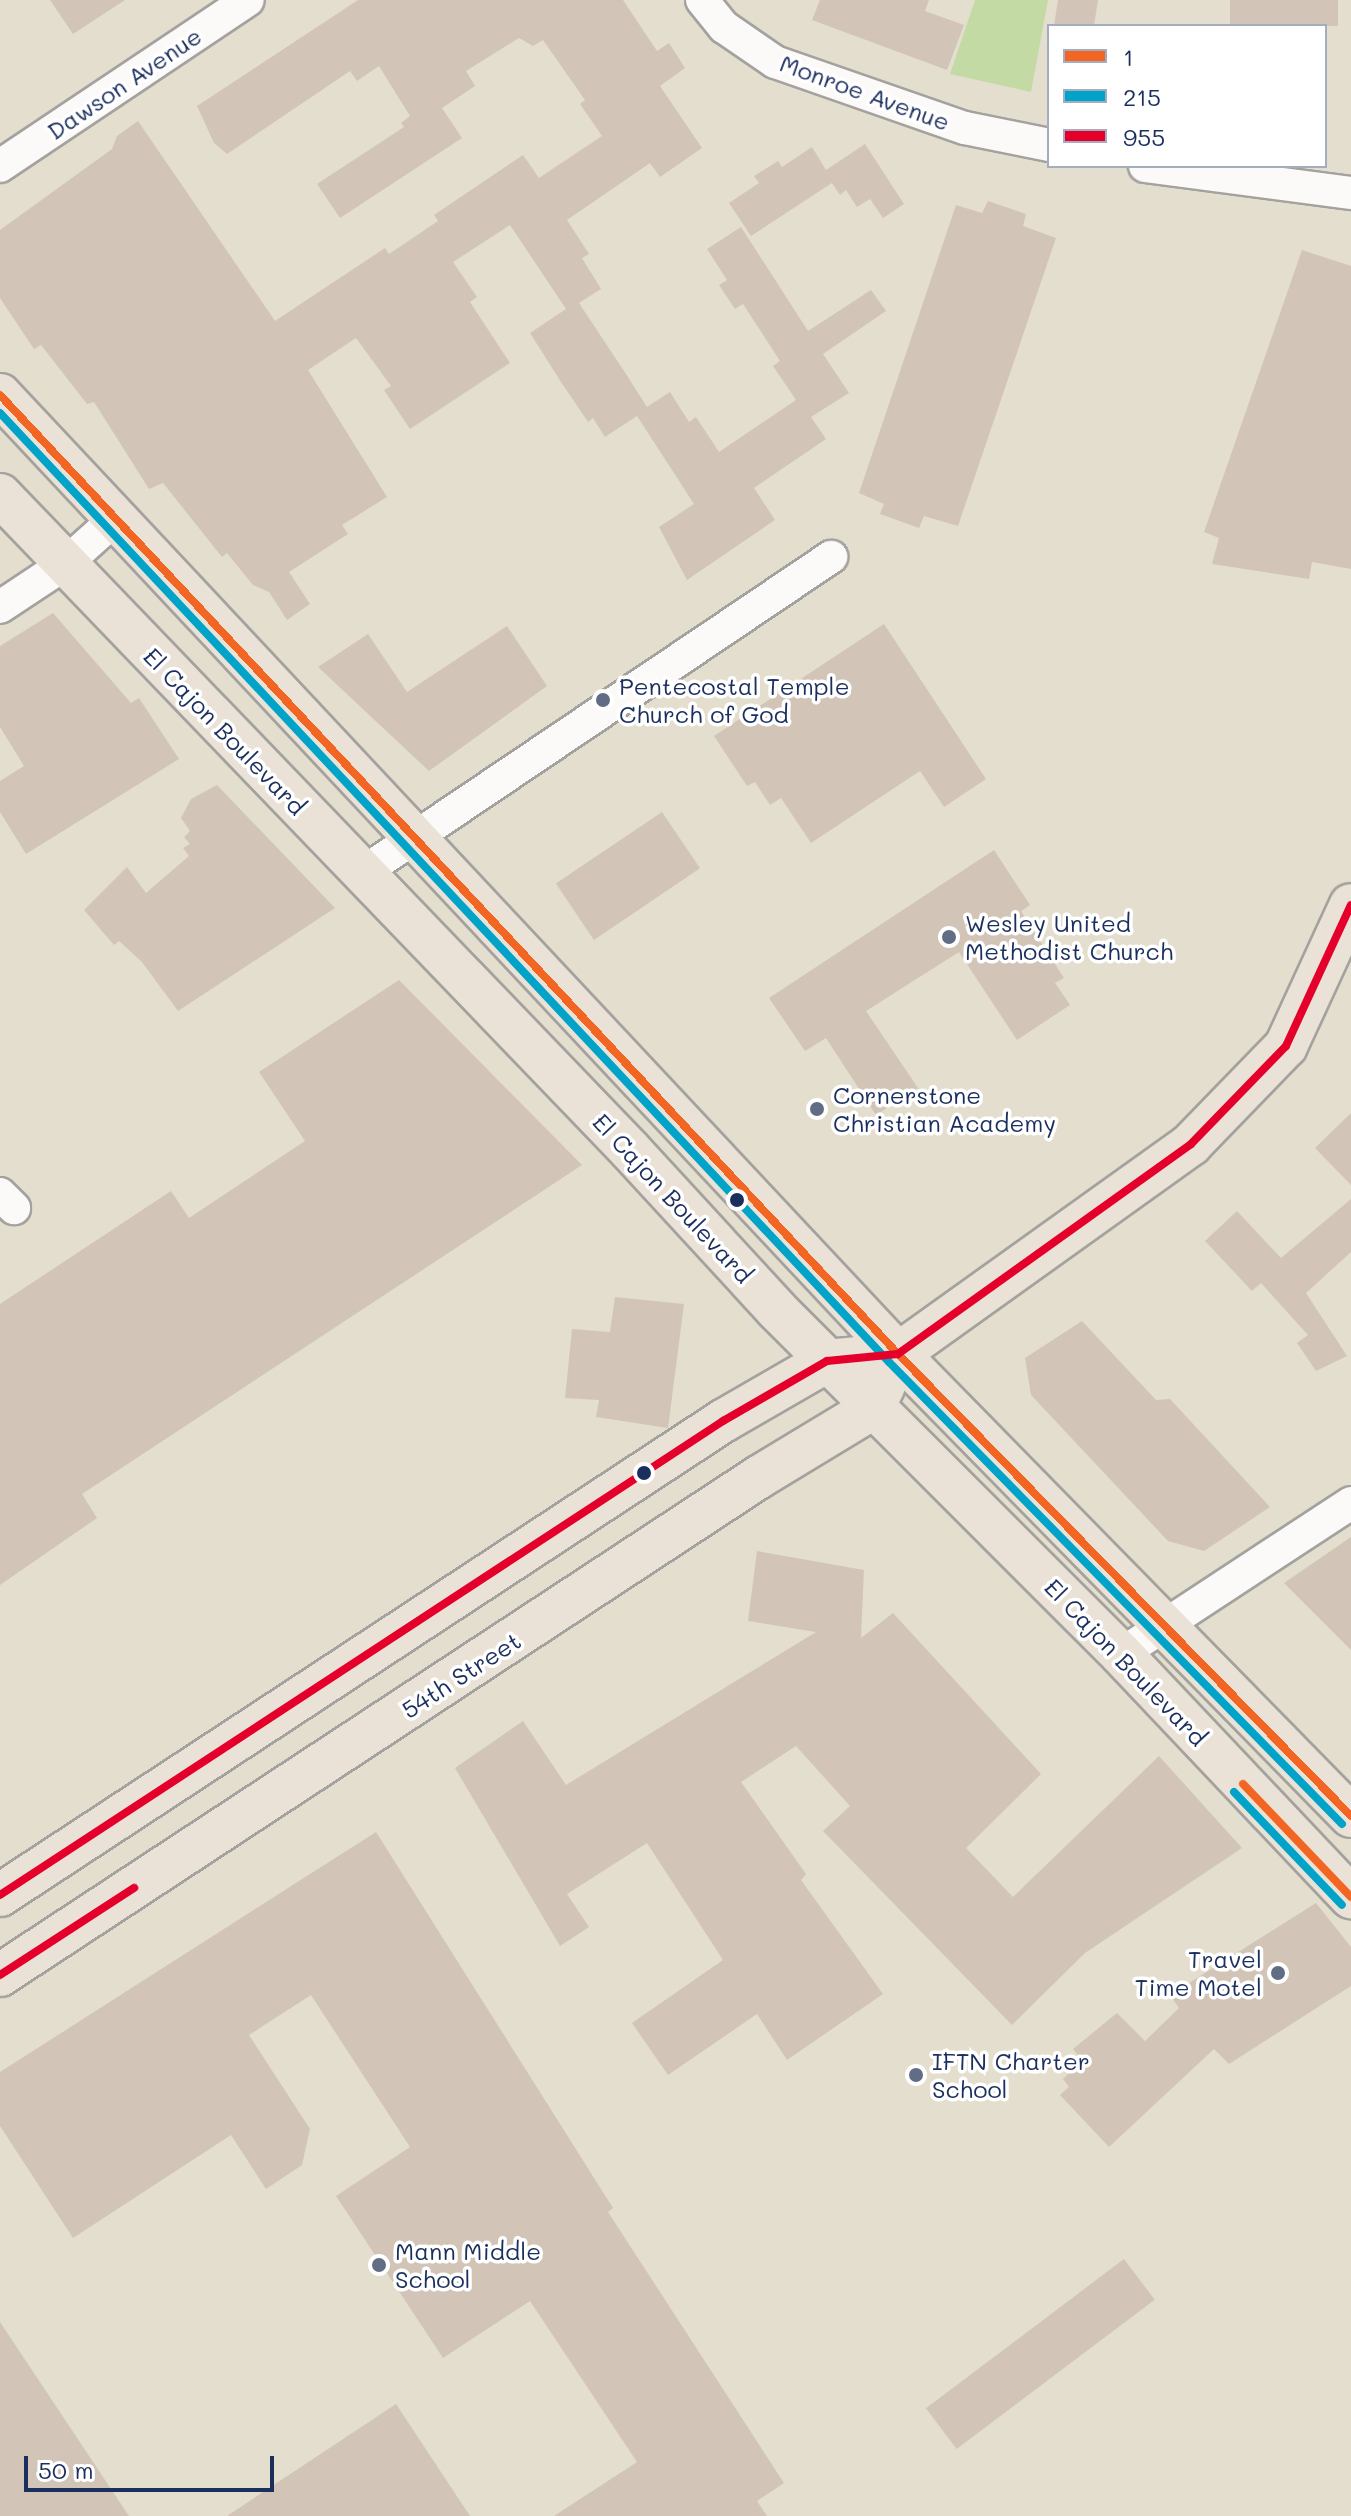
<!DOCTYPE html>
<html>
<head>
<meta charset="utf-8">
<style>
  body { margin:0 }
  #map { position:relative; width:1351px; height:2516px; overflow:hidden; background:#e3decd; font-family:Mali,sans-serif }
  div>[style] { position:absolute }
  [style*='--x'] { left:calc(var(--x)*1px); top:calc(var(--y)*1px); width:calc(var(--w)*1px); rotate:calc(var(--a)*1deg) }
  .green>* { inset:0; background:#c4daa4 }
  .building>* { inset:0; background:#d2c5b8; transform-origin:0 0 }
  .roads { filter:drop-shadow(2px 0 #a3a29e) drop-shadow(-2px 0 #a3a29e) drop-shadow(0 2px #a3a29e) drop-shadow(0 -2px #a3a29e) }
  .minor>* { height:32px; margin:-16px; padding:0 16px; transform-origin:16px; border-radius:16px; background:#fbfaf8 }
  .major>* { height:42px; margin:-21px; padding:0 21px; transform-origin:21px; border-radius:21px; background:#eae2d6 }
  .bus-1>* { height:8px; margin:-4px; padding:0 4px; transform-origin:4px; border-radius:4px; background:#f26522 }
  .bus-2>* { height:8px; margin:-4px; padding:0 4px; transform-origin:4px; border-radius:4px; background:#01a3c8 }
  .bus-3>* { height:8px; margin:-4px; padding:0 4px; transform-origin:4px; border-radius:4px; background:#e4002b }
  .dots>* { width:22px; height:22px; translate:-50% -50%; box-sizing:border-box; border:4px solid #fff; border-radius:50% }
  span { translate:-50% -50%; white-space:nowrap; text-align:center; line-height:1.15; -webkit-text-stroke:7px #fff; paint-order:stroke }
  .street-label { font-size:24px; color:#1b2f5e }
  .poi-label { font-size:24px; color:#1b2f5e }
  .left { translate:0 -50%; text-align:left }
  .right { translate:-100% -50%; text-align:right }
  .legend { position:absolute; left:1047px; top:24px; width:280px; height:144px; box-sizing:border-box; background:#fff; border:2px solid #a4acbf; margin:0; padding:10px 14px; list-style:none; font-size:24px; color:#1b2f5e }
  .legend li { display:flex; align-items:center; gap:16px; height:40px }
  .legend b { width:40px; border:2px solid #a4acbf }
  .scale { position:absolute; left:24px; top:2456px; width:250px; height:36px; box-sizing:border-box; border:4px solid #1b2f5e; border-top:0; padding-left:10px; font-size:24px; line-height:28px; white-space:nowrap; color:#1b2f5e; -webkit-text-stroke:6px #fff; paint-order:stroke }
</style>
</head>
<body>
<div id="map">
  <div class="green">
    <i style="clip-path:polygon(975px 0,1048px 0,1031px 92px,950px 74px)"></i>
  </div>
  <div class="building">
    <i style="clip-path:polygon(50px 0,125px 0,73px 34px)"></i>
    <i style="clip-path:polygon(358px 0,623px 0,657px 51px,669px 43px,685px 68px,660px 86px,702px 148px,660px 177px,650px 163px,567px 220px,589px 254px,582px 258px,601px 289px,579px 303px,626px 374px,647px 407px,670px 392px,689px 422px,696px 417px,719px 452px,796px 400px,773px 366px,780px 361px,743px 304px,735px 309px,719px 285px,727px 280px,707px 249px,741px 227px,808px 331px,871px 290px,886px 311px,823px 354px,849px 393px,811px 417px,826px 439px,754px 488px,775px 520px,687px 580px,659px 527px,694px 504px,637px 416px,605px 437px,593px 418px,588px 422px,561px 382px,530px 333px,566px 309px,510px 225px,453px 262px,477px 297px,470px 302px,510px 363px,410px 429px,384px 390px,391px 386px,356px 338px,308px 370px,387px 497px,342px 525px,348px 534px,289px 572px,310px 604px,287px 620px,269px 592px,253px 585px,227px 553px,222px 557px,163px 483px,149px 489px,94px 402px,87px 404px,41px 345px,34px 349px,0 298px,0 230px,112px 149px,117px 136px,138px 121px,275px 321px,385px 248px,389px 254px,438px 221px,434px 215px,523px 155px,539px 178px,602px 136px,580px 104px,585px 100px,543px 40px,533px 46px,519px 38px,466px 71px,475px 86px,442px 108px,462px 138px,340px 218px,317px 184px,404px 127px,401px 123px,410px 116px,379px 66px,357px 81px,350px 71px,227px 154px,214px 143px,197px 106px)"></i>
    <i style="clip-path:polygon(820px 0,929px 0,925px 11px,964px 25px,947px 70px,812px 20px)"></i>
    <i style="clip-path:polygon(1058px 0,1098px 0,1094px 26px,1054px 26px)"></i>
    <i style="left:1230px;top:0;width:108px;height:26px"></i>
    <i style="clip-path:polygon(865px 144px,904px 204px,883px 218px,870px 199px,857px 207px,846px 190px,840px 195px,832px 183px,751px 236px,729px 203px,759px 183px,754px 176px,778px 161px,782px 167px,812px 147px,826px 170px)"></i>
    <i style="clip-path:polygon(988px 201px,1026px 214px,1023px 226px,1056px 238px,958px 526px,924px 516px,919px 528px,880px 514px,884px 504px,859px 493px,956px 205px,982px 213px)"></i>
    <i style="clip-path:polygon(1302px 250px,1351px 266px,1351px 569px,1312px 562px,1309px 579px,1212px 564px,1219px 538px,1204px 532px)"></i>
    <i style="clip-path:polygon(53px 613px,131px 703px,139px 698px,179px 759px,26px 854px,0 812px,0 781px,24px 766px,0 727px,0 646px)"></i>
    <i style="clip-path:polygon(884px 624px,986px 779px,944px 807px,920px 771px,811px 843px,781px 798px,770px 805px,755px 782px,747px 786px,714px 736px)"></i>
    <i style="clip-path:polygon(507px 626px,547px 686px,429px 771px,318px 667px,368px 634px,407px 692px)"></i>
    <i style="clip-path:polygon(217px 785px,335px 908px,178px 1011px,142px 962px,119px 941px,114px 945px,84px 910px,127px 867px,146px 893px,189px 856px,183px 848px,190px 844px,184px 837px,190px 831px,181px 818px,191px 799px)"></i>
    <i style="left:662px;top:812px;width:68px;height:128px;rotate:56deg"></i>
    <i style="clip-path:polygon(994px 850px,1030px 905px,1021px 911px,1064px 978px,1055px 983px,1070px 1005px,1017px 1040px,959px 952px,866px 1011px,918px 1088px,876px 1115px,826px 1038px,805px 1051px,769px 998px)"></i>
    <i style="clip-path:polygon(399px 980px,582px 1165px,82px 1494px,97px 1518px,0 1585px,0 1304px,171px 1191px,189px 1218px,305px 1141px,259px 1072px)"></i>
    <i style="clip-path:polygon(1351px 1113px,1351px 1185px,1315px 1148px)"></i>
    <i style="clip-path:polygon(1351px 1199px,1351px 1252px,1306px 1293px,1347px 1356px,1316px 1371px,1297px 1343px,1308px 1335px,1261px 1283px,1252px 1291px,1205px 1241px,1237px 1211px,1281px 1258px)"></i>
    <i style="clip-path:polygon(615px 1297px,684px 1304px,668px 1428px,596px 1417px,599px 1400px,565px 1398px,572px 1329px,610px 1332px)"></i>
    <i style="clip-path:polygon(1082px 1321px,1156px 1400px,1170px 1399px,1270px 1507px,1204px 1551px,1168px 1541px,1031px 1395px,1025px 1358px)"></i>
    <i style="clip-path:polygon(1351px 1537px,1351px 1650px,1284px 1583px)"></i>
    <i style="clip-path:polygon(757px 1551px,864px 1570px,861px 1638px,893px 1613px,1041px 1774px,966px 1848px,1013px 1897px,1159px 1756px,1242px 1848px,1085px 1953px,1012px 2025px,823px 1831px,850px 1806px,796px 1746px,741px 1782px,806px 1874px,801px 1880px,883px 1994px,787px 2060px,757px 2014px,668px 2075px,632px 2023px,723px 1960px,647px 1843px,567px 1894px,589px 1927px,560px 1946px,455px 1768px,523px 1721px,566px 1785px,816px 1632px,748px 1621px)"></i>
    <i style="clip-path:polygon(376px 1832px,613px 2208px,608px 2212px,784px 2483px,757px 2501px,767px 2516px,554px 2516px,637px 2462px,530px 2301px,443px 2358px,336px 2196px,410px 2147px,311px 1995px,249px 2035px,310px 2129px,302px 2165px,266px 2189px,231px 2135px,73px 2238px,0 2126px,0 2072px)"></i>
    <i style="clip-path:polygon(1316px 1903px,1351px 1947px,1351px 1986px,1229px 2064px,1214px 2049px,1109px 2147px,1060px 2095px,1069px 2087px,1063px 2079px,1082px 2060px,1073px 2049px,1117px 2013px,1145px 2041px,1179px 2008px,1170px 1995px)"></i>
    <i style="left:1124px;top:2259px;width:51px;height:248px;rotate:53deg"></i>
    <i style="clip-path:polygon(0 2322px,129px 2516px,0 2516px)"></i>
    <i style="clip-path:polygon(396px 2404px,470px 2516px,227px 2516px)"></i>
  </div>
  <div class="roads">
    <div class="minor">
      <i style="--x:702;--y:0;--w:35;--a:51"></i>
      <i style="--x:724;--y:27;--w:62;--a:34.5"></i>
      <i style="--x:775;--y:62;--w:201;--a:19.2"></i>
      <i style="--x:965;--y:128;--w:86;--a:11.4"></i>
      <i style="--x:0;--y:166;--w:298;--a:-33.8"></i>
      <i style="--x:1145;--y:166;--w:208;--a:7.5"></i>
      <i style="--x:0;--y:607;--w:78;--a:-33.5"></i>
      <i style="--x:65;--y:564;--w:69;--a:-42"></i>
      <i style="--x:362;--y:873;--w:566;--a:-33.97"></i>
      <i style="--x:0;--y:1194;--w:20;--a:45"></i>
      <i style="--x:1121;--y:1654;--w:275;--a:-33.3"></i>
    </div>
    <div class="major">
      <i style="--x:0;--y:395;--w:1314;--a:46.88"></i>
      <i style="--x:898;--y:1354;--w:647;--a:45.56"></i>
      <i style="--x:0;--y:495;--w:909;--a:46.11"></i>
      <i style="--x:630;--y:1150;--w:217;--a:47.4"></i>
      <i style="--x:777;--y:1310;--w:486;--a:45"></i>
      <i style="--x:1121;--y:1654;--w:335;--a:46.6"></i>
      <i style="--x:0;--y:1895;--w:865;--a:-33.25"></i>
      <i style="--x:723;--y:1421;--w:120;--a:-30"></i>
      <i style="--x:827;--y:1361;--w:71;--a:-5.6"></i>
      <i style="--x:898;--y:1354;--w:360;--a:-35.6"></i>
      <i style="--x:1191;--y:1144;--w:136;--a:-45.9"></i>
      <i style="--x:1286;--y:1046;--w:155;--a:-65.3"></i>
      <i style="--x:0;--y:1975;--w:908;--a:-33.27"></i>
      <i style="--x:759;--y:1477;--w:133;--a:-31.2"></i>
      <i style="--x:873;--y:1408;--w:25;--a:-64"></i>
    </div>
  </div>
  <div class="bus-1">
    <i style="--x:0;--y:395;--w:1314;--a:46.88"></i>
    <i style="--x:898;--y:1354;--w:647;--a:45.56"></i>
    <i style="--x:1243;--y:1784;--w:156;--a:46.3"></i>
  </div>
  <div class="bus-2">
    <i style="--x:0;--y:413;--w:1300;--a:46.87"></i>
    <i style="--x:889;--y:1362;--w:647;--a:45.56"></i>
    <i style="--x:1234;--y:1792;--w:156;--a:46.3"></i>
  </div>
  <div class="bus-3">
    <i style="--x:0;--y:1895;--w:865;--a:-33.25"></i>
    <i style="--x:723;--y:1421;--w:120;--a:-30"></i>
    <i style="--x:827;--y:1361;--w:71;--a:-5.6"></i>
    <i style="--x:898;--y:1354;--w:360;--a:-35.6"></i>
    <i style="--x:1191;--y:1144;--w:136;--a:-45.9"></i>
    <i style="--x:1286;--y:1046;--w:155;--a:-65.3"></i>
    <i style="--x:0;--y:1975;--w:160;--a:-33"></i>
  </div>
  <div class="dots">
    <i style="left:603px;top:700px;background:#616c85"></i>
    <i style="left:949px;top:937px;background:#616c85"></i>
    <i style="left:817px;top:1109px;background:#616c85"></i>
    <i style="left:737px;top:1200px;background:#1b2f5e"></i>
    <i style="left:644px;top:1473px;background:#1b2f5e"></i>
    <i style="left:1278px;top:1973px;background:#616c85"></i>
    <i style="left:916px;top:2075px;background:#616c85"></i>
    <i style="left:379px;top:2265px;background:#616c85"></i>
  </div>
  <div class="street-label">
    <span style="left:124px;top:83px;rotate:-34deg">Dawson Avenue</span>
    <span style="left:865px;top:92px;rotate:20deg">Monroe Avenue</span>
    <span style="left:225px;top:731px;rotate:46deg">El Cajon Boulevard</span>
    <span style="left:673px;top:1198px;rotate:47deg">El Cajon Boulevard</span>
    <span style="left:1126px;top:1662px;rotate:46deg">El Cajon Boulevard</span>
    <span style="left:461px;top:1675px;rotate:-33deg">54th Street</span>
  </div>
  <div class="poi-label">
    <span class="left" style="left:619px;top:700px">Pentecostal Temple<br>Church of God</span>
    <span class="left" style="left:965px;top:937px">Wesley United<br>Methodist Church</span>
    <span class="left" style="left:833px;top:1109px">Cornerstone<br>Christian Academy</span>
    <span class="right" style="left:1262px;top:1973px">Travel<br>Time Motel</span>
    <span class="left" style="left:932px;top:2075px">IFTN Charter<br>School</span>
    <span class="left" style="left:395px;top:2265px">Mann Middle<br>School</span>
  </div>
  <ul class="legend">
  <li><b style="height:10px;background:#f26522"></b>1</li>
  <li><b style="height:10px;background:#01a3c8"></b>215</li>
  <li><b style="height:10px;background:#e4002b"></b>955</li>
  </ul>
  <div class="scale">50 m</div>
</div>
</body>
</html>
